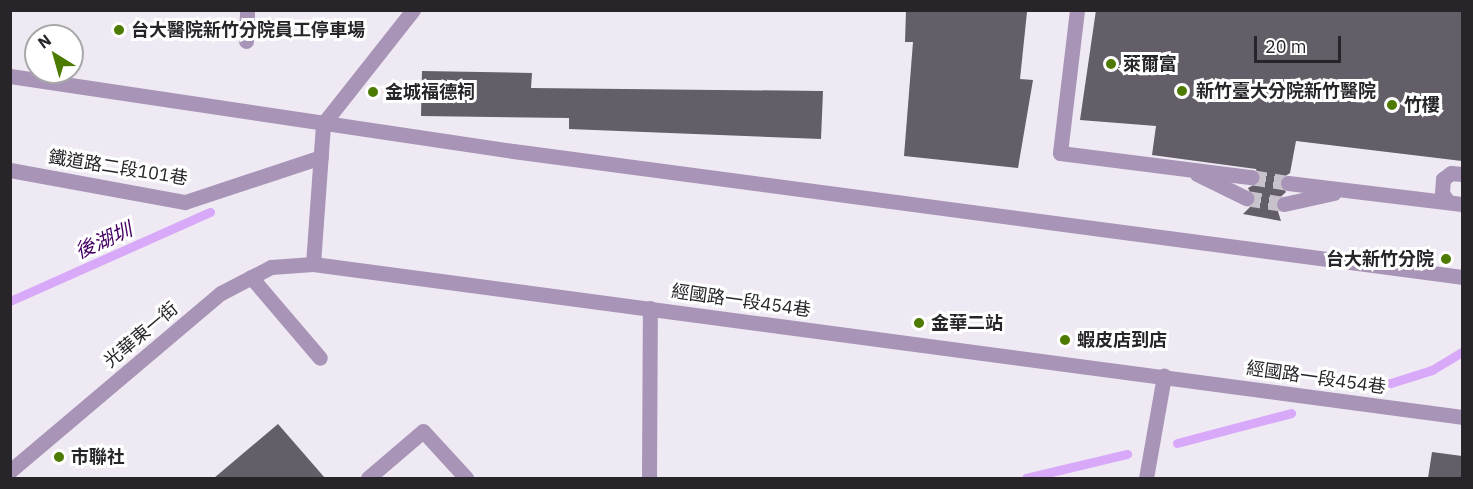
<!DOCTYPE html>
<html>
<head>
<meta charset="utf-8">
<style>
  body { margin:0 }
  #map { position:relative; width:1473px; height:489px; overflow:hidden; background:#efe9f3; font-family:"IBM Plex Sans","Noto Sans TC",sans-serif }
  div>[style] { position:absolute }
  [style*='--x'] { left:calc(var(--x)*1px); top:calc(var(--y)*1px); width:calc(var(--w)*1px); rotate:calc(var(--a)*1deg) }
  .stream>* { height:9px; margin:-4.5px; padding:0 4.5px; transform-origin:4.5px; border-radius:4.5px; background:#d8a9f9 }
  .building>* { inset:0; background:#635e67 }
  .minor-tunnel>* { height:15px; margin-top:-7.5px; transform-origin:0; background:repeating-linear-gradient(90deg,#c7c2cb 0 15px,transparent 0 23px) }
  .minor>* { height:15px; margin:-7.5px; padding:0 7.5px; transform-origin:7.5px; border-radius:7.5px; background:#a894b6 }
  .dots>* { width:16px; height:16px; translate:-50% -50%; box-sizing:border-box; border:3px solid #fff; border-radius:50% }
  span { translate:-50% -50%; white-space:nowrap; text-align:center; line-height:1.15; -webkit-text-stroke:6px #fff; paint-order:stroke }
  .poi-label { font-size:18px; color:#272529; font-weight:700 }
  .left { translate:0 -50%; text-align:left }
  .right { translate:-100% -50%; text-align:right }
  .street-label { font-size:18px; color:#272529 }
  .water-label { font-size:20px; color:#450063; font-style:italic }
  .frame { position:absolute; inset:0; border:12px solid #272529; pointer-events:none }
  .north { position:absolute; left:24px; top:24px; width:60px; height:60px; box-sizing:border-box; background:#fff; border:2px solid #a9a8a9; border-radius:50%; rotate:323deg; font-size:16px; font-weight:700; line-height:24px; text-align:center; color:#272529 }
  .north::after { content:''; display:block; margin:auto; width:21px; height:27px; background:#4d7b01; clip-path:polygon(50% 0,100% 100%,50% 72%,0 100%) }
  .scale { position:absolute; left:1254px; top:36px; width:87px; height:27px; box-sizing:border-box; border:3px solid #272529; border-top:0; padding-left:8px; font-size:18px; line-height:21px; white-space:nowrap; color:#272529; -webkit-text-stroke:4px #fff; paint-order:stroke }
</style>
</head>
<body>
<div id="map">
  <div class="stream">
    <i style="--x:10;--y:301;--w:219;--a:-24"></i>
    <i style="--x:1378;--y:387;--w:57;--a:-17.5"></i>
    <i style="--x:1432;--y:370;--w:35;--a:-31"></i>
    <i style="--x:1177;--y:443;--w:118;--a:-14.7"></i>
    <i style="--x:1026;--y:478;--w:104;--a:-13.4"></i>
  </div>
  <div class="building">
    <i style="clip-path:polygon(906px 10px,1027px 12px,1020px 79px,1033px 80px,1018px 168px,904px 156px,913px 42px,905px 42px)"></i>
    <i style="clip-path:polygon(1096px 10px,1462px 10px,1462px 161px,1296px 141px,1290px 173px,1278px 181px,1286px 192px,1275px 202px,1281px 221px,1243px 214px,1255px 202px,1248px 188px,1259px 182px,1256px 169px,1152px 155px,1156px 126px,1080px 120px)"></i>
    <i style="clip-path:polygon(422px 71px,532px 73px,531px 88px,823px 91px,821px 139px,569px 129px,569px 118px,421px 116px)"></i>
    <i style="clip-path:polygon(278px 424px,325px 478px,214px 478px)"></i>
    <i style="clip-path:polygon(1432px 452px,1462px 456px,1462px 478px,1428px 478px)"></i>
  </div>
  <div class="minor-tunnel">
    <i style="--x:1251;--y:177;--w:37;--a:9"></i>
    <i style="--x:1246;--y:198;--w:38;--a:9"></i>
  </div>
  <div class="minor">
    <i style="--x:1077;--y:10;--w:144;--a:96.8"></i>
    <i style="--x:1060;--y:153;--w:193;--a:7.2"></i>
    <i style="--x:246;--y:41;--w:31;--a:-88"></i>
    <i style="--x:10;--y:76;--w:509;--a:8.48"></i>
    <i style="--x:513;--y:151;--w:957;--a:7.56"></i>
    <i style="--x:323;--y:124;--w:145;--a:-51.7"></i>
    <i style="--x:10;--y:170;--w:178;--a:10.4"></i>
    <i style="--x:185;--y:202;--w:143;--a:-18.3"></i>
    <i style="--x:1197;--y:174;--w:55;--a:26.1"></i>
    <i style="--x:1288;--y:183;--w:175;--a:6.9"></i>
    <i style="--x:1448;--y:202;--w:11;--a:-124"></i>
    <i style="--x:1442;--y:193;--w:14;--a:-86"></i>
    <i style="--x:1443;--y:179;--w:10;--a:-37"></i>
    <i style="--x:1451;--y:173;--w:11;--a:5"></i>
    <i style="--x:1284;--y:204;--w:51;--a:-12.4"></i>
    <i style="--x:313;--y:264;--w:140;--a:-85.9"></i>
    <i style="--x:251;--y:277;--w:106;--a:49.6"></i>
    <i style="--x:10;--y:471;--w:276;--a:-40.2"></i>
    <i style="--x:221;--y:293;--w:56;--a:-27.5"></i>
    <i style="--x:271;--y:267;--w:42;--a:-4.1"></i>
    <i style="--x:313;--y:264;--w:1159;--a:7.58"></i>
    <i style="--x:368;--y:478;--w:72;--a:-40.5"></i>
    <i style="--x:423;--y:431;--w:64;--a:47.5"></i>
    <i style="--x:649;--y:478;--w:170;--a:-89.7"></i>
    <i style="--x:1146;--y:478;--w:104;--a:-80"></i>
  </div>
  <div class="dots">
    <i style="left:119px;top:30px;background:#4d7b01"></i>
    <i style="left:1111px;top:64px;background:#4d7b01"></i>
    <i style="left:1182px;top:91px;background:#4d7b01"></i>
    <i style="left:373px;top:92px;background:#4d7b01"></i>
    <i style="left:1392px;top:105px;background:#4d7b01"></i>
    <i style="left:1446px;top:259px;background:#4d7b01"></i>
    <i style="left:919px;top:323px;background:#4d7b01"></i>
    <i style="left:1065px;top:340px;background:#4d7b01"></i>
    <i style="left:59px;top:457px;background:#4d7b01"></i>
  </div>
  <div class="poi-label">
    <span class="left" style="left:131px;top:30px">台大醫院新竹分院員工停車場</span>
    <span class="left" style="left:1123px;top:64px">萊爾富</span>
    <span class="left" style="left:1196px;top:91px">新竹臺大分院新竹醫院</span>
    <span class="left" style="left:385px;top:92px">金城福德祠</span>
    <span class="left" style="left:1404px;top:105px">竹樓</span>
    <span class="right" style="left:1434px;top:259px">台大新竹分院</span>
    <span class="left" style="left:931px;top:323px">金華二站</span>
    <span class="left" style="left:1077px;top:340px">蝦皮店到店</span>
    <span class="left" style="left:71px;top:457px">市聯社</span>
  </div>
  <div class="street-label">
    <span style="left:118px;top:168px;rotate:9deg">鐵道路二段101巷</span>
    <span style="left:741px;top:301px;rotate:8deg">經國路一段454巷</span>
    <span style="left:141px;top:335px;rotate:-40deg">光華東一街</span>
    <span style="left:1316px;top:378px;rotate:8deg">經國路一段454巷</span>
  </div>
  <div class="water-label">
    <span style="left:103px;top:240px;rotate:-24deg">後湖圳</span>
  </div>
  <div class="frame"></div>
  <div class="north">N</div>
  <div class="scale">20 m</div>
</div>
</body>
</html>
